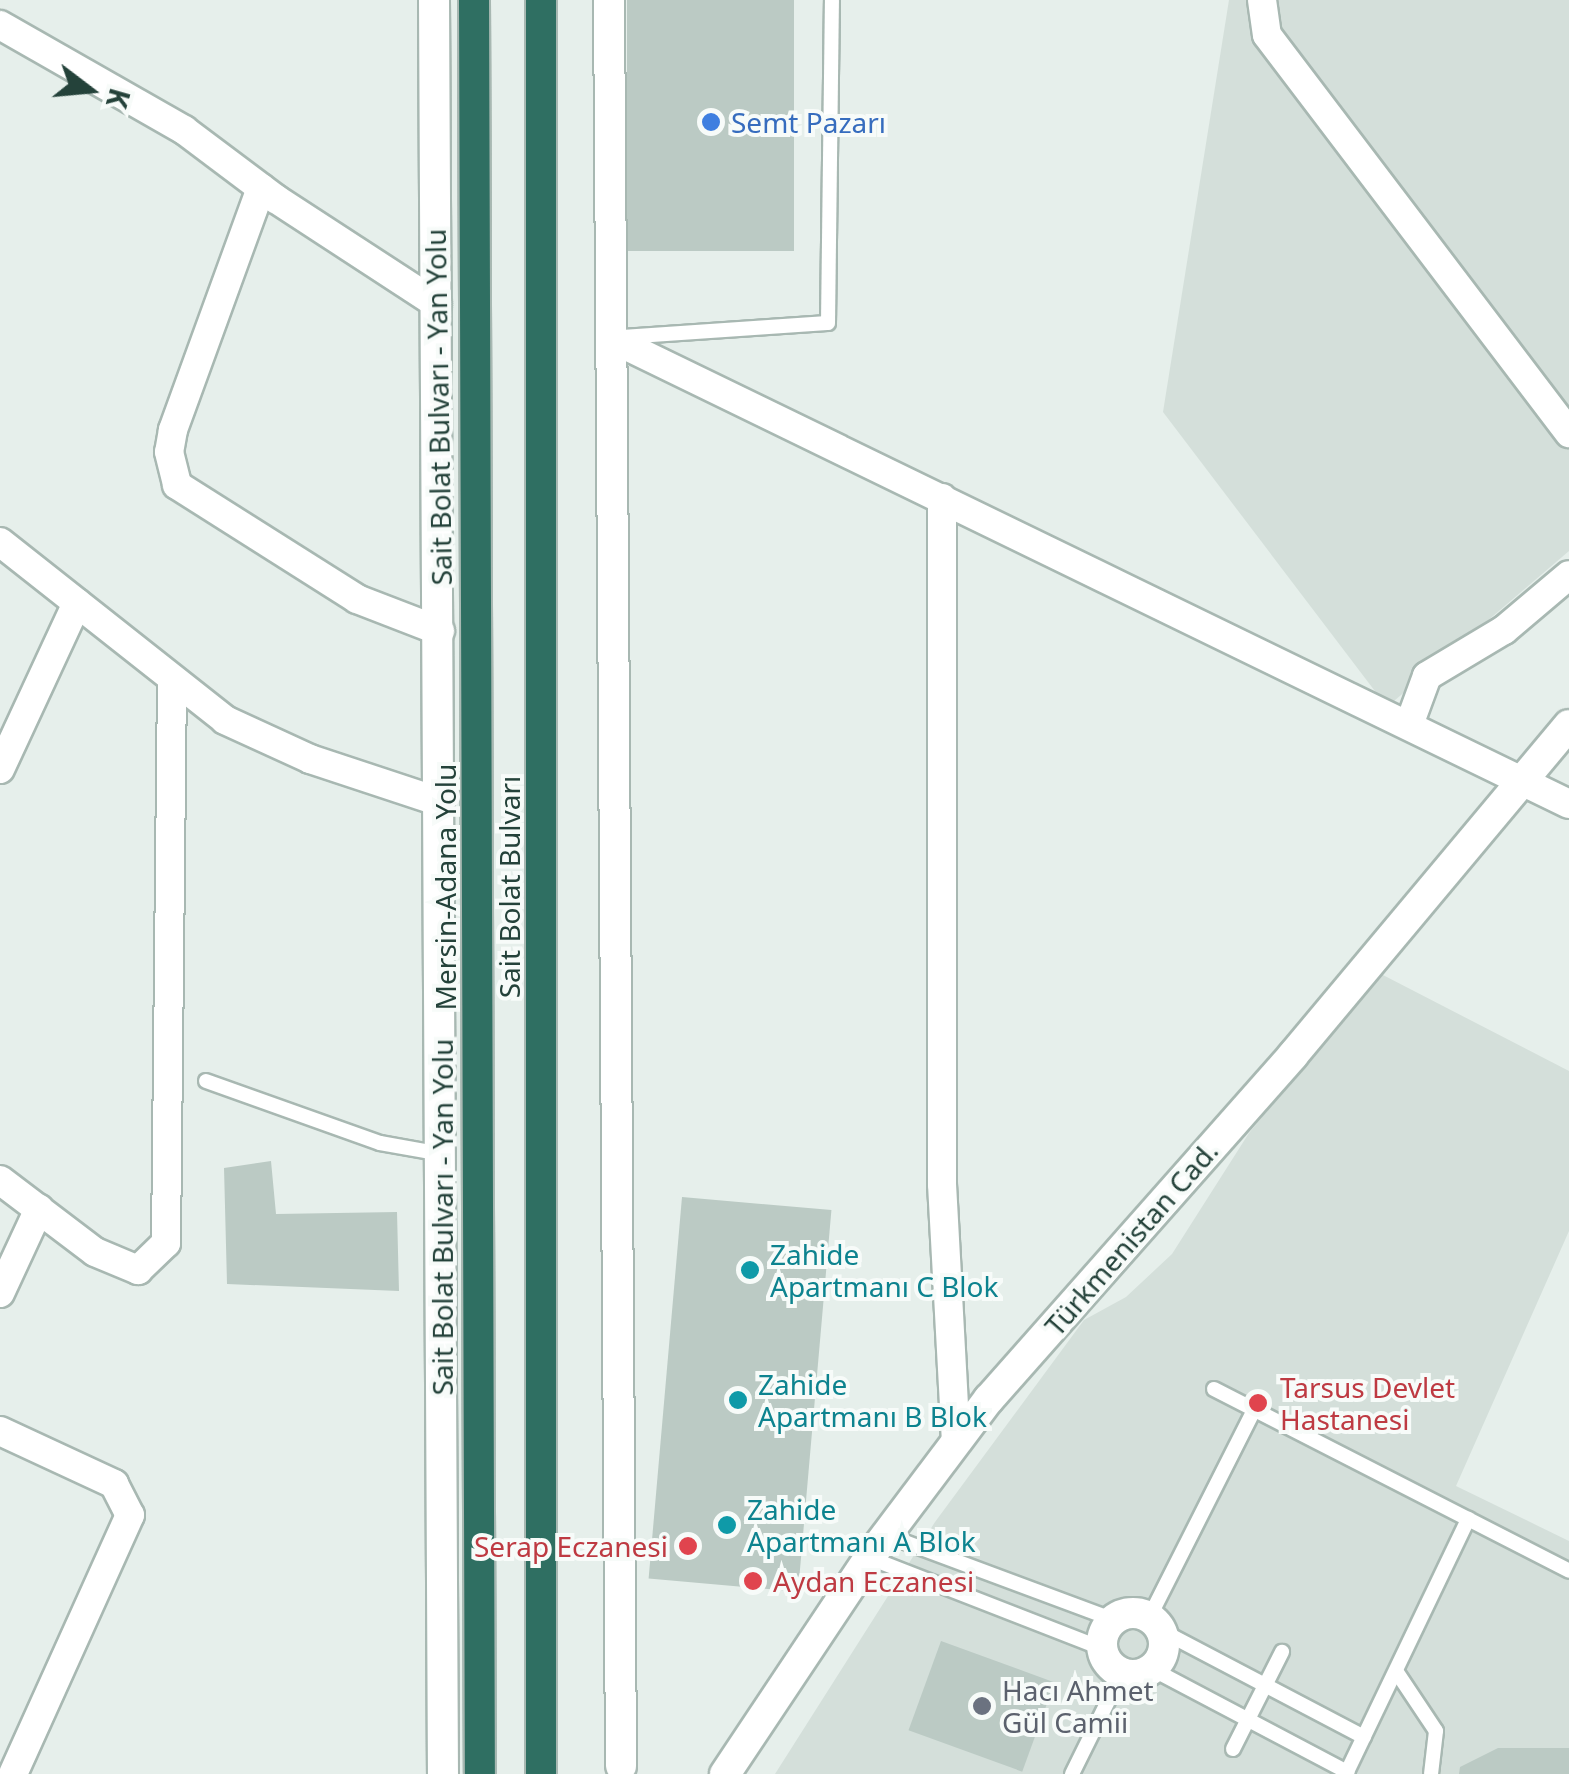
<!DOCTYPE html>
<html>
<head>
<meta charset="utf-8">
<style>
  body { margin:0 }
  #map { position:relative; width:1569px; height:1774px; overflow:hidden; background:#e6efeb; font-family:"Noto Sans",sans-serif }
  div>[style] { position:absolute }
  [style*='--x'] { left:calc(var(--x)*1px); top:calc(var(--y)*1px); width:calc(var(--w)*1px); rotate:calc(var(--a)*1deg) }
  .built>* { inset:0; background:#d4dfda }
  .building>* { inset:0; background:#bbcac4; transform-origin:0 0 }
  .roads { filter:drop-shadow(2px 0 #a8b8b2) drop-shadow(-2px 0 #a8b8b2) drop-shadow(0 2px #a8b8b2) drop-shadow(0 -2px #a8b8b2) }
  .lane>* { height:14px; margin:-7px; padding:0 7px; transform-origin:7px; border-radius:7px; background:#fff }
  .street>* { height:28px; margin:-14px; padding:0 14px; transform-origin:14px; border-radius:14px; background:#fff }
  .secondary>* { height:30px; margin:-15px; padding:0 15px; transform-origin:15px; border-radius:15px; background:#fff }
  .secondary>.ring { margin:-15px; padding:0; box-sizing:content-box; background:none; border:30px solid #fff; border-radius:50% }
  .highway>* { height:30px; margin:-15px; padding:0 15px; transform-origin:15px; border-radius:15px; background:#2f6f62 }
  .dots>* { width:28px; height:28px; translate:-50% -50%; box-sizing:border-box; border:5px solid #f7fbf9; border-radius:50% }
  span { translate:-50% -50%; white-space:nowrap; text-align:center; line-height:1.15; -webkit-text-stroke:8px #f7fbf9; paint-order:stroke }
  .shop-label { font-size:28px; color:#366cbe }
  .left { translate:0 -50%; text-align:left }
  .street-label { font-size:28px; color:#24423a }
  .culture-label { font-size:28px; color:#0d838f }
  .health-label { font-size:28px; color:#be3a42 }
  .right { translate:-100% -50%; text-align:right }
  .worship-label { font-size:28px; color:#5b616d }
  .north { position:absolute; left:40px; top:40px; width:100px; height:100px; -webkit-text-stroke:8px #f7fbf9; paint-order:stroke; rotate:106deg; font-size:28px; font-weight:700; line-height:40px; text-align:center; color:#24423a }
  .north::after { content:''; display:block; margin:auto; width:35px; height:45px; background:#24423a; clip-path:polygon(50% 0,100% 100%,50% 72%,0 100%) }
</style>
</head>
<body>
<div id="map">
  <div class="built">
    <i style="clip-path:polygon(1229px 0,1569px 0,1569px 551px,1387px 707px,1163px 412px)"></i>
    <i style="clip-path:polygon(1381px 974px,1569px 1071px,1569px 1231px,1456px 1486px,1569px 1541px,1569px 1774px,775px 1774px,935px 1522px,1084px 1320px,1126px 1297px,1172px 1254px,1249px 1133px)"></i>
  </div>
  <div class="building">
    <i style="left:627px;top:0;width:167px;height:251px"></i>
    <i style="clip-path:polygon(271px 1161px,276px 1214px,397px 1212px,399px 1291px,227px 1284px,224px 1168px)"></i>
    <i style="left:682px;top:1197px;width:150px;height:383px;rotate:5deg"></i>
    <i style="left:941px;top:1641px;width:121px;height:95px;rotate:20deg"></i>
    <i style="clip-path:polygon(1498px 1748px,1569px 1748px,1569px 1774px,1459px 1774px,1460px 1767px)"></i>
  </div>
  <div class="roads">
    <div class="lane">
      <i style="--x:622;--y:337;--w:206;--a:-3.9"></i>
      <i style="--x:828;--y:323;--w:323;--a:-89.3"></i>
      <i style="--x:206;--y:1081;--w:185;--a:19.6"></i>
      <i style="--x:380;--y:1143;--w:62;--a:10.2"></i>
      <i style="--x:1214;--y:1389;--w:399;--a:27.1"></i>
      <i style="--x:886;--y:1535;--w:243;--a:20.4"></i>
      <i style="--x:870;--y:1558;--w:250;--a:21.3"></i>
      <i style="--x:1149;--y:1618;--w:233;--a:-63.2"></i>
      <i style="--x:1162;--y:1631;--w:228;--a:27.7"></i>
      <i style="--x:1152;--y:1669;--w:221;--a:27.8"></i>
      <i style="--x:1396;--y:1671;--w:72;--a:56.3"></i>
      <i style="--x:1436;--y:1731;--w:43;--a:96.6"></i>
      <i style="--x:1233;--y:1749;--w:109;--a:-63.2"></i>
      <i style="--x:1072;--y:1774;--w:113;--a:-63.7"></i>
      <i style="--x:1346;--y:1774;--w:283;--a:-64.4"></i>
    </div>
    <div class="street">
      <i style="--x:1262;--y:0;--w:35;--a:82"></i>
      <i style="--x:1267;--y:35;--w:500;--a:52.8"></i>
      <i style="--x:0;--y:25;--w:212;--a:29.7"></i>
      <i style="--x:184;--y:130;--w:115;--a:36.9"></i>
      <i style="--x:276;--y:199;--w:192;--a:33.1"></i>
      <i style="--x:261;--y:188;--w:258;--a:110"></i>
      <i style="--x:173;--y:430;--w:22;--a:100"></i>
      <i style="--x:169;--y:452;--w:34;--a:76"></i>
      <i style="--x:177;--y:485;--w:213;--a:32.3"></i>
      <i style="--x:357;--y:599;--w:89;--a:21.1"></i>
      <i style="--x:610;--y:338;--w:1066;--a:25.92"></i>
      <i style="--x:942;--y:498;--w:686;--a:90"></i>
      <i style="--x:942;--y:1184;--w:258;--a:86.9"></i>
      <i style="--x:0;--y:542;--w:287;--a:38.3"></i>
      <i style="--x:225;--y:720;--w:94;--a:24.6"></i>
      <i style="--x:310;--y:759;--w:137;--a:18.3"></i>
      <i style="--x:1409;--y:725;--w:52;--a:-69.8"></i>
      <i style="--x:1427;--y:676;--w:90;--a:-30.9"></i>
      <i style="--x:1504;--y:630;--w:85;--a:-40.2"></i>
      <i style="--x:0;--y:769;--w:183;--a:-65.1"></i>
      <i style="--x:0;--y:1180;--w:119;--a:37.2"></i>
      <i style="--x:95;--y:1252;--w:47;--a:22.7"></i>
      <i style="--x:138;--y:1270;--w:39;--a:-44"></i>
      <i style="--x:166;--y:1243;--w:561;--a:-89.39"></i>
      <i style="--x:0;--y:1293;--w:93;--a:-65.1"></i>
      <i style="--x:0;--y:1431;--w:126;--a:24.9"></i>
      <i style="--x:114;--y:1484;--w:35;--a:63"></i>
      <i style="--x:130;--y:1515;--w:284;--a:114.3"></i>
    </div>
    <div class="secondary">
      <i style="--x:434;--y:0;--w:1774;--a:89.71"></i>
      <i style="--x:609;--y:0;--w:1766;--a:89.61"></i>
      <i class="ring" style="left:1102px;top:1613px;width:32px;height:32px"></i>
      <i style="--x:725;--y:1774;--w:260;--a:-56.3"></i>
      <i style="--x:869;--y:1558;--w:199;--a:-53"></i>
      <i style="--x:989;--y:1399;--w:459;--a:-48.5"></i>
      <i style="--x:1293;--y:1055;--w:430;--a:-50.1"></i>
    </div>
    <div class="highway">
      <i style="--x:474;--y:0;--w:1774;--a:89.81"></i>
      <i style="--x:541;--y:1774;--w:1774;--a:-90"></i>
    </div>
  </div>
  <div class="dots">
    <i style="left:711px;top:122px;background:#3f7fe0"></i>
    <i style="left:750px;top:1270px;background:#0f9aa8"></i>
    <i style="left:738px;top:1400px;background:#0f9aa8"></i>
    <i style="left:1258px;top:1403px;background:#e0444e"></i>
    <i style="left:727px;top:1525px;background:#0f9aa8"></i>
    <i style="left:688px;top:1546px;background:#e0444e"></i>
    <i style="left:753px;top:1581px;background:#e0444e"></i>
    <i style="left:982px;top:1706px;background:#6b7280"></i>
  </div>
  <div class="shop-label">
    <span class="left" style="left:731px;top:122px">Semt Pazarı</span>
  </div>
  <div class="street-label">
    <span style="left:438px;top:407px;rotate:-91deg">Sait Bolat Bulvarı - Yan Yolu</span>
    <span style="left:445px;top:887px;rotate:-90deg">Mersin-Adana Yolu</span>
    <span style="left:509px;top:887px;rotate:-90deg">Sait Bolat Bulvarı</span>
    <span style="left:442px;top:1217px;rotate:-90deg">Sait Bolat Bulvarı - Yan Yolu</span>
    <span style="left:1131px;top:1238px;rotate:-49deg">Türkmenistan Cad.</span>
  </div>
  <div class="culture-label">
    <span class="left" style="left:770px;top:1270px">Zahide<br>Apartmanı C Blok</span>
    <span class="left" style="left:758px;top:1400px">Zahide<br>Apartmanı B Blok</span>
    <span class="left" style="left:747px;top:1525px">Zahide<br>Apartmanı A Blok</span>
  </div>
  <div class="health-label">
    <span class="left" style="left:1280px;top:1403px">Tarsus Devlet<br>Hastanesi</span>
    <span class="right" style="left:668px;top:1546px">Serap Eczanesi</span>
    <span class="left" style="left:773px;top:1581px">Aydan Eczanesi</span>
  </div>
  <div class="worship-label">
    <span class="left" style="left:1002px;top:1706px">Hacı Ahmet<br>Gül Camii</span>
  </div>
  <div class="north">K</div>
</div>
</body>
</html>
